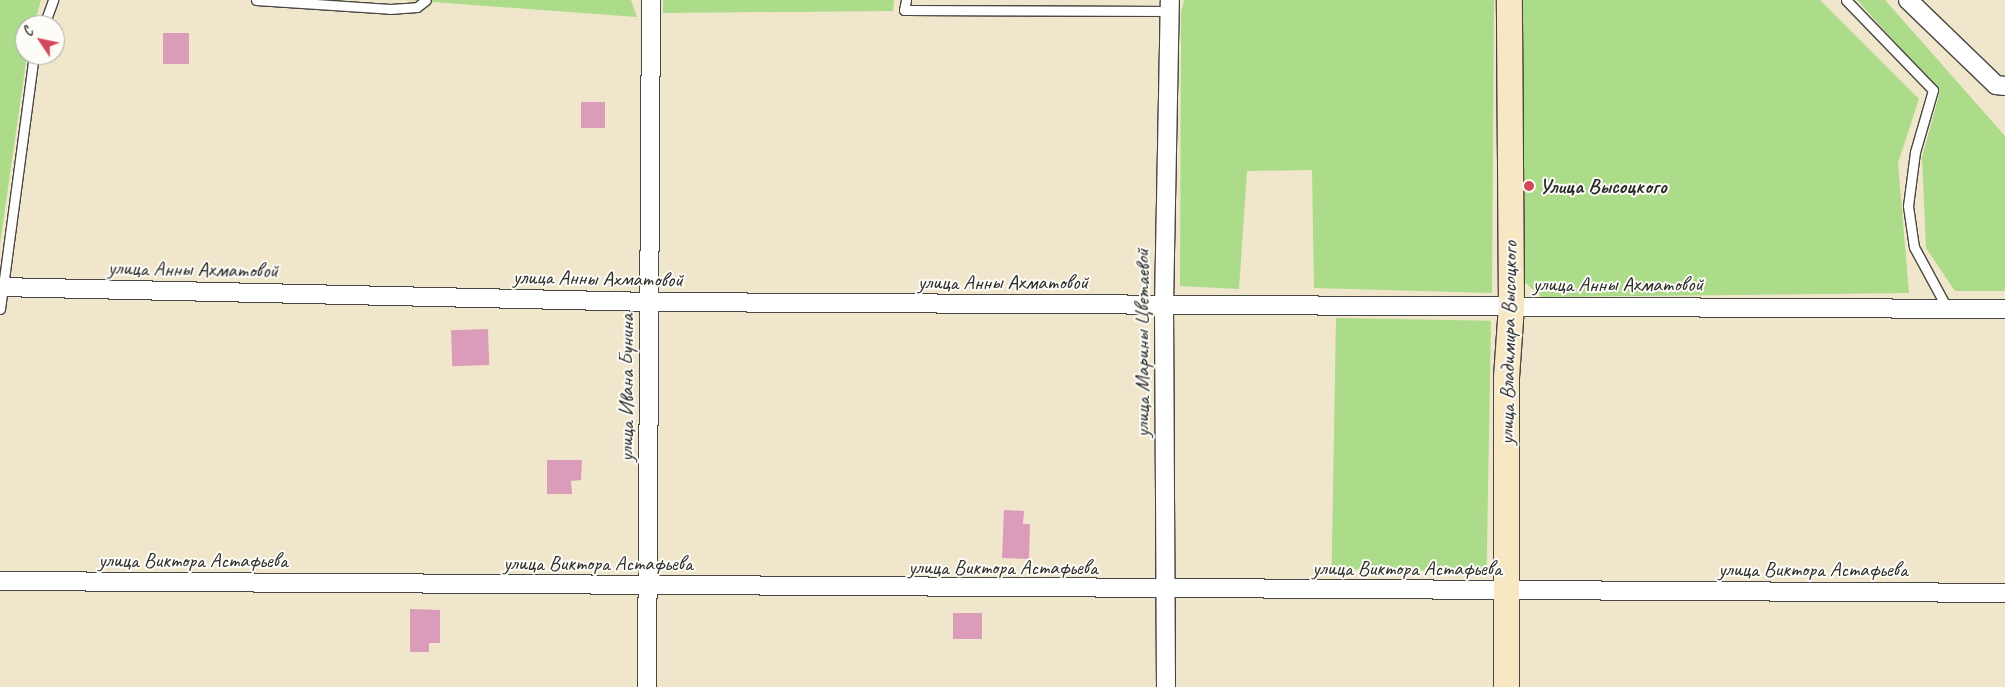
<!DOCTYPE html>
<html>
<head>
<meta charset="utf-8">
<style>
  body { margin:0 }
  #map { position:relative; width:2005px; height:687px; overflow:hidden; background:#f0e6cb; font-family:Caveat,sans-serif }
  div>[style] { position:absolute }
  [style*='--x'] { left:calc(var(--x)*1px); top:calc(var(--y)*1px); width:calc(var(--w)*1px); rotate:calc(var(--a)*1deg) }
  .green>* { inset:0; background:#acdb89; transform-origin:0 0 }
  .building>* { inset:0; background:#db9cb9; transform-origin:0 0 }
  .roads { filter:drop-shadow(1px 0 #494743) drop-shadow(-1px 0 #494743) drop-shadow(0 1px #494743) drop-shadow(0 -1px #494743) }
  .lane>* { height:9px; margin:-4.5px; padding:0 4.5px; transform-origin:4.5px; border-radius:4.5px; background:#fff }
  .street>* { height:18px; margin:-9px; padding:0 9px; transform-origin:9px; border-radius:9px; background:#fff }
  .secondary>* { height:25px; margin:-12.5px; padding:0 12.5px; transform-origin:12.5px; border-radius:12.5px; background:#f7e8c3 }
  .dots>* { width:14px; height:14px; translate:-50% -50%; box-sizing:border-box; border:2px solid #fdfcf7; border-radius:50% }
  span { translate:-50% -50%; white-space:nowrap; text-align:center; line-height:1.15; -webkit-text-stroke:4px #fdfcf7; paint-order:stroke }
  .poi-label { font-size:21px; color:#2b2b2b; font-weight:700 }
  .left { translate:0 -50%; text-align:left }
  .street-label { font-size:21px; color:#2b2b2b }
  .north { position:absolute; left:15px; top:15px; width:50px; height:50px; box-sizing:border-box; background:#fdfcf7; border:1px solid #a9a8a5; border-radius:50%; rotate:304deg; font-size:14px; font-weight:700; line-height:20px; text-align:center; color:#2b2b2b }
  .north::after { content:''; display:block; margin:auto; width:18px; height:22px; background:#d1495b; clip-path:polygon(50% 0,100% 100%,50% 72%,0 100%) }
</style>
</head>
<body>
<div id="map">
  <div class="green">
    <i style="clip-path:polygon(0 0,41px 0,34px 25px,25px 25px,27px 55px,0 244px)"></i>
    <i style="clip-path:polygon(406px 0,631px 0,637px 17px)"></i>
    <i style="clip-path:polygon(663px 0,894px 0,893px 11px,663px 13px)"></i>
    <i style="clip-path:polygon(1184px 0,1494px 0,1492px 293px,1314px 288px,1312px 170px,1247px 171px,1239px 289px,1180px 286px,1181px 13px)"></i>
    <i style="clip-path:polygon(1521px 0,1820px 0,1919px 99px,1898px 163px,1909px 293px,1542px 297px,1522px 280px)"></i>
    <i style="clip-path:polygon(1857px 0,1885px 0,2005px 136px,2005px 291px,1955px 291px,1926px 248px,1922px 157px,1940px 92px)"></i>
    <i style="left:1336px;top:318px;width:155px;height:251px;rotate:1deg"></i>
  </div>
  <div class="building">
    <i style="left:163px;top:33px;width:26px;height:31px"></i>
    <i style="left:581px;top:102px;width:24px;height:26px"></i>
    <i style="left:488px;top:329px;width:36px;height:37px;rotate:88deg"></i>
    <i style="clip-path:polygon(547px 460px,582px 460px,581px 480px,571px 481px,572px 494px,547px 494px)"></i>
    <i style="clip-path:polygon(1004px 510px,1024px 511px,1023px 524px,1030px 524px,1029px 559px,1002px 558px)"></i>
    <i style="clip-path:polygon(410px 609px,440px 610px,440px 643px,429px 643px,429px 652px,410px 652px)"></i>
    <i style="left:953px;top:613px;width:29px;height:26px"></i>
  </div>
  <div class="roads">
    <div class="lane">
      <i style="--x:256;--y:0;--w:134;--a:3.8"></i>
      <i style="--x:390;--y:9;--w:27;--a:-4"></i>
      <i style="--x:417;--y:7;--w:11;--a:-38"></i>
      <i style="--x:906;--y:0;--w:10;--a:101"></i>
      <i style="--x:904;--y:10;--w:264;--a:0.2"></i>
      <i style="--x:1846;--y:0;--w:125;--a:46"></i>
      <i style="--x:1933;--y:90;--w:65;--a:106.2"></i>
      <i style="--x:1915;--y:152;--w:54;--a:97.4"></i>
      <i style="--x:1908;--y:206;--w:41;--a:81.7"></i>
      <i style="--x:1914;--y:247;--w:69;--a:61.6"></i>
      <i style="--x:44;--y:25;--w:27;--a:-70"></i>
      <i style="--x:0;--y:309;--w:256;--a:-82.4"></i>
    </div>
    <div class="street">
      <i style="--x:1908;--y:0;--w:122;--a:44"></i>
      <i style="--x:1996;--y:85;--w:9;--a:6"></i>
      <i style="--x:0;--y:287;--w:649;--a:1.32"></i>
      <i style="--x:649;--y:302;--w:1356;--a:0.3"></i>
      <i style="--x:0;--y:581;--w:2005;--a:0.34"></i>
      <i style="--x:647;--y:687;--w:687;--a:-89.67"></i>
      <i style="--x:1166;--y:687;--w:382;--a:-90.3"></i>
      <i style="--x:1164;--y:305;--w:305;--a:-88.9"></i>
    </div>
    <div class="secondary">
      <i style="--x:1506;--y:687;--w:310;--a:-90"></i>
      <i style="--x:1506;--y:377;--w:71;--a:-86"></i>
      <i style="--x:1511;--y:306;--w:306;--a:-90.4"></i>
    </div>
  </div>
  <div class="dots">
    <i style="left:1529px;top:186px;background:#d1495b"></i>
  </div>
  <div class="poi-label">
    <span class="left" style="left:1539px;top:186px">Улица Высоцкого</span>
  </div>
  <div class="street-label">
    <span style="left:193px;top:269px;rotate:1deg">улица Анны Ахматовой</span>
    <span style="left:598px;top:278px;rotate:1deg">улица Анны Ахматовой</span>
    <span style="left:1003px;top:282px">улица Анны Ахматовой</span>
    <span style="left:1618px;top:284px">улица Анны Ахматовой</span>
    <span style="left:1142px;top:343px;rotate:-90deg">улица Марины Цветаевой</span>
    <span style="left:1508px;top:343px;rotate:-89deg">улица Владимира Высоцкого</span>
    <span style="left:626px;top:388px;rotate:-90deg">улица Ивана Бунина</span>
    <span style="left:193px;top:560px">улица Виктора Астафьева</span>
    <span style="left:598px;top:563px">улица Виктора Астафьева</span>
    <span style="left:1003px;top:567px">улица Виктора Астафьева</span>
    <span style="left:1407px;top:568px">улица Виктора Астафьева</span>
    <span style="left:1813px;top:569px">улица Виктора Астафьева</span>
  </div>
  <div class="north">С</div>
</div>
</body>
</html>
